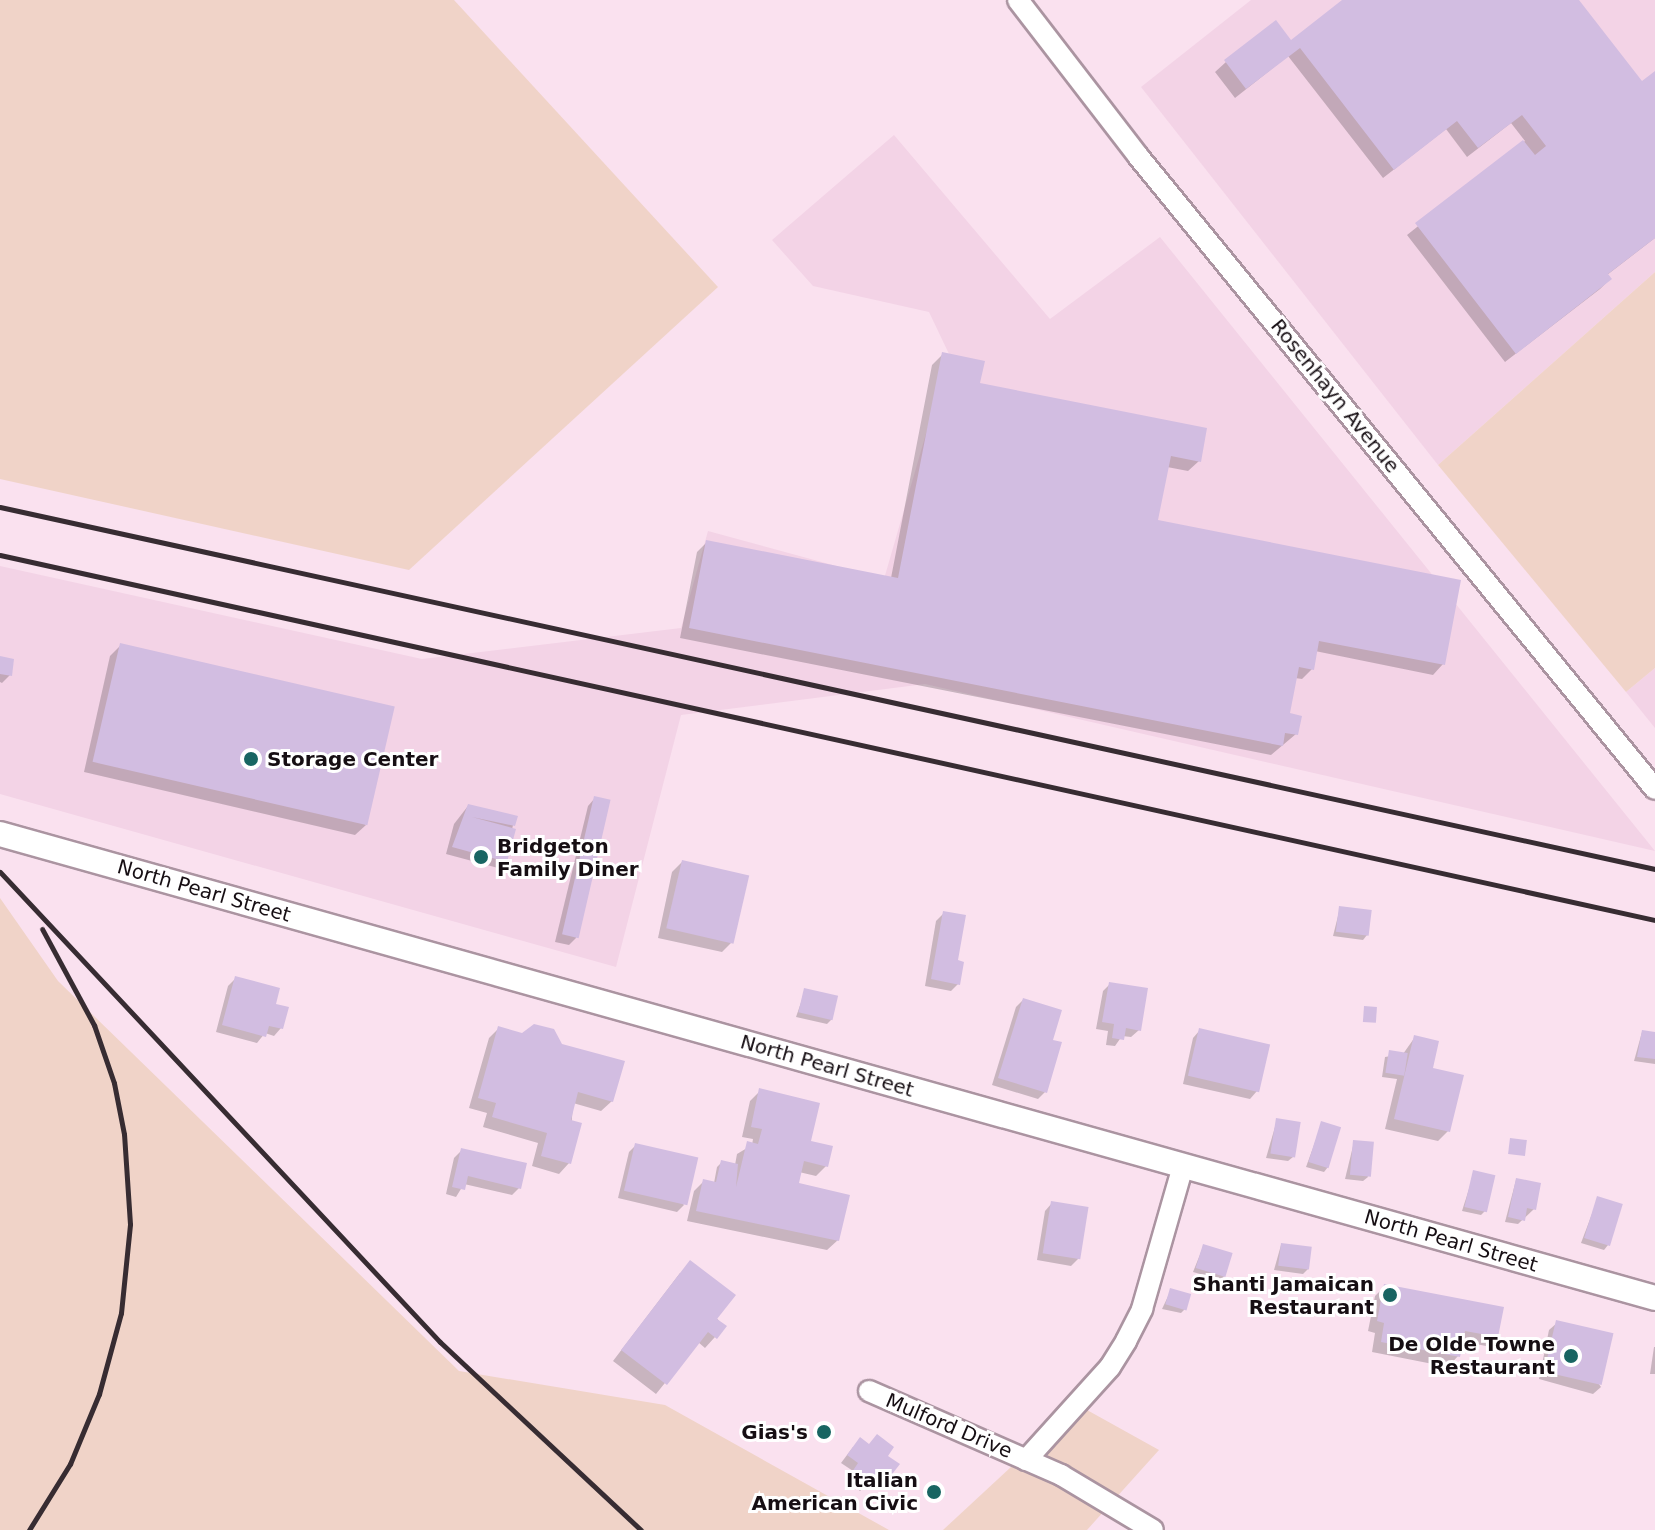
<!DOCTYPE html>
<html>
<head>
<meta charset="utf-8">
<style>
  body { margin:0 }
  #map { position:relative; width:1655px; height:1530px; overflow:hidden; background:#fae1ef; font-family:"DejaVu Sans",sans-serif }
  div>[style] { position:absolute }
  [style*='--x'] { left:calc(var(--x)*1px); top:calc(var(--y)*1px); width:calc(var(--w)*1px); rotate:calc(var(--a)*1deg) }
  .built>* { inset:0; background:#f3d3e6 }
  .green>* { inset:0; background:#f0d3c8 }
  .shadow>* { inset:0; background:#0003 }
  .building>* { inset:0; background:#d2bde1; transform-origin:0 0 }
  .roads { filter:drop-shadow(2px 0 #ab94a1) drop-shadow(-2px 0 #ab94a1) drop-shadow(0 2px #ab94a1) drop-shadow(0 -2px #ab94a1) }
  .minor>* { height:20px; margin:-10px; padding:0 10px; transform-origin:10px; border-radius:10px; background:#fff }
  .major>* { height:24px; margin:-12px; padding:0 12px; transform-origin:12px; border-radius:12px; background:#fff }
  .rail>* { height:5px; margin:-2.5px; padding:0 2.5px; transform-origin:2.5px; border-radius:2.5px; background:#372c32 }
  .dots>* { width:22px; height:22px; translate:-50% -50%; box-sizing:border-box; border:4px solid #fff; border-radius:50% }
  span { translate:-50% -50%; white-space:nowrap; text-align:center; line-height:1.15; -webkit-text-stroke:6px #fff; paint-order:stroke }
  .street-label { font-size:20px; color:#160e13 }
  .poi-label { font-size:20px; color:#160e13; font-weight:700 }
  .left { translate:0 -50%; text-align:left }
  .right { translate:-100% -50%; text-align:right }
</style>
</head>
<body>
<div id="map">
  <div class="built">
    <i style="clip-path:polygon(1251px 0,1655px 0,1655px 272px,1438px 465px,1141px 87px)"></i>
    <i style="clip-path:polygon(894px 135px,1050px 319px,1160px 237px,1655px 851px,925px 684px,681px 715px,616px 967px,0 794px,0 566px,422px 659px,681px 628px,708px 531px,884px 579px,949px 354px,929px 312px,813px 286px,772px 240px)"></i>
    <i style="clip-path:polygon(1655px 668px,1655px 728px,1626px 692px)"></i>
  </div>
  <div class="green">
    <i style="clip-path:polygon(0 0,454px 0,718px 287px,409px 570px,0 479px)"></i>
    <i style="clip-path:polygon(1655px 272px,1655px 668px,1626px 692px,1438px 465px)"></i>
    <i style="clip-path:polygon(0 898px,58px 981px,459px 1371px,665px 1405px,889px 1530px,0 1530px)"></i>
    <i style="clip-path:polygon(1078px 1405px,1159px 1450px,1087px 1530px,943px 1530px)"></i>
  </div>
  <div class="shadow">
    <i style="clip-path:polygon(1345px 0,1576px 0,1642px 84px,1655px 74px,1655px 238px,1607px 275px,1610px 279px,1600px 289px,1505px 362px,1407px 235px,1525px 141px,1511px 123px,1467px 157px,1446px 129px,1383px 178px,1288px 56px,1235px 98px,1215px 72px,1226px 62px,1290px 43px)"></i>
    <i style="clip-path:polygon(942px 355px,978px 384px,1199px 461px,1188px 471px,1167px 467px,1156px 522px,1443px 664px,1433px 675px,1315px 651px,1312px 669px,1302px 679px,1295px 678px,1288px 715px,1296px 734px,1271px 755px,680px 638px,697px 552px,707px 542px,891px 578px,932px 365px)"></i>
    <i style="clip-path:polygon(120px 646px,366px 825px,355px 835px,84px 772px,110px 656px)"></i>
    <i style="clip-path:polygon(0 658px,10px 675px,2px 683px,0 682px)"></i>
    <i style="clip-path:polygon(595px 798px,576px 938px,569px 945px,555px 942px,588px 806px)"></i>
    <i style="clip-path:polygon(468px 806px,513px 825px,505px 861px,498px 868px,446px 854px,454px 824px)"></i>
    <i style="clip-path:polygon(682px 862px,732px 942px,722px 952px,658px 938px,672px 872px)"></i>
    <i style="clip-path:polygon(1340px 908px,1367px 935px,1363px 940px,1333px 936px)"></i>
    <i style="clip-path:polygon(944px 913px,958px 984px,951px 991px,925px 986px,936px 921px)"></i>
    <i style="clip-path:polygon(236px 978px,274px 1005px,281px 1028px,274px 1036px,265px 1033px,257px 1043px,216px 1032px,228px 986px)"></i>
    <i style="clip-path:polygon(1110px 984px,1139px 1030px,1131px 1037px,1122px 1036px,1115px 1046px,1106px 1045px,1108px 1031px,1096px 1029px,1103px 991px)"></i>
    <i style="clip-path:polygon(805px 991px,832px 1019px,827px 1024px,796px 1017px)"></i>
    <i style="clip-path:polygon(1023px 1000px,1051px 1041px,1045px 1092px,1038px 1099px,992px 1085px,1016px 1007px)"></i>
    <i style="clip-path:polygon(499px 1028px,612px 1101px,601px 1111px,573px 1103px,569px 1163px,559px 1174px,532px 1166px,538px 1143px,483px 1127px,487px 1113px,469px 1108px,489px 1038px)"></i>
    <i style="clip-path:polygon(1200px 1030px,1257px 1091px,1250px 1099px,1183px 1084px,1193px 1038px)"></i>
    <i style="clip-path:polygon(1642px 1032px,1655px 1034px,1655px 1064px,1634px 1061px)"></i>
    <i style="clip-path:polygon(1415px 1037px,1448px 1131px,1438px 1141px,1385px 1129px,1397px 1079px,1382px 1077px,1385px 1057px,1403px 1054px)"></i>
    <i style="clip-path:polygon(760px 1091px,826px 1166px,816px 1176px,799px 1172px,796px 1184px,838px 1240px,827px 1250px,687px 1221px,694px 1191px,704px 1181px,714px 1183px,717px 1167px,722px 1162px,735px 1165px,737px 1154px,752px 1145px,753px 1139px,742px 1137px,750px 1101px)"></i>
    <i style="clip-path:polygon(1277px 1120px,1293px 1157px,1288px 1161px,1266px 1158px)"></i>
    <i style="clip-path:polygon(1322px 1123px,1328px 1167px,1324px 1172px,1306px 1167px)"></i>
    <i style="clip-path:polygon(1354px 1142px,1368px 1177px,1363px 1181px,1345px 1179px)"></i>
    <i style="clip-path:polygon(636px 1145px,684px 1205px,677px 1212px,618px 1198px,629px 1152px)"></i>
    <i style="clip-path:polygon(462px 1150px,519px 1188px,512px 1195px,464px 1184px,456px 1197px,446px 1194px,454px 1158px)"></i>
    <i style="clip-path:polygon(1474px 1173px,1485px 1211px,1481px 1215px,1462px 1211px)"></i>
    <i style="clip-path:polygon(1516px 1180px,1534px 1209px,1518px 1224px,1505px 1222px)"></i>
    <i style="clip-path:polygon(1598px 1198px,1608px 1245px,1604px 1250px,1581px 1243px)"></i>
    <i style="clip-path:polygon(1052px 1203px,1079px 1258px,1071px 1266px,1037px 1260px,1045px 1211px)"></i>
    <i style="clip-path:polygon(1281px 1245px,1308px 1269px,1303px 1274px,1274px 1270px)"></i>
    <i style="clip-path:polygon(1203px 1247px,1225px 1275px,1221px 1280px,1193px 1272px)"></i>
    <i style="clip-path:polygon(680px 1273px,724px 1327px,705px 1348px,698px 1342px,656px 1394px,613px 1361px)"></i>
    <i style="clip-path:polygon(1385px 1286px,1496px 1336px,1486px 1346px,1461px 1341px,1458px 1356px,1448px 1367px,1372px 1352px,1375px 1333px,1368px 1331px,1375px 1296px)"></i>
    <i style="clip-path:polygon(1171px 1290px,1186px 1308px,1181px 1313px,1162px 1309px)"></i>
    <i style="clip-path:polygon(1557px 1323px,1601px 1387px,1593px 1394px,1539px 1379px,1549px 1330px)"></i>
    <i style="clip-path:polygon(1654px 1347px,1655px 1347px,1655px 1374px,1650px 1374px)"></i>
    <i style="clip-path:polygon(868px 1446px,885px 1456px,885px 1481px,877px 1488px,869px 1482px,860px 1491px,846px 1480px,853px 1471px,841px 1463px,853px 1447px)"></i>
  </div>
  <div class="building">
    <i style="clip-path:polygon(1342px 0,1579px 0,1642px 81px,1655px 71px,1655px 238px,1608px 274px,1612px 279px,1516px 354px,1415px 223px,1523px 140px,1535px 155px,1546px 146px,1522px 115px,1478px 148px,1457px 121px,1394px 170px,1300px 48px,1246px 89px,1224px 60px,1276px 20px,1291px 40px)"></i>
    <i style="clip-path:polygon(942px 352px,985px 361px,980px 383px,1207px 428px,1201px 462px,1171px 456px,1158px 520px,1461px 580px,1445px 665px,1319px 641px,1314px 670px,1299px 667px,1290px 713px,1302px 716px,1298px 735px,1285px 733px,1283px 746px,689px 628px,706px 540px,898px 578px)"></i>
    <i style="left:120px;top:643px;width:282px;height:122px;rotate:13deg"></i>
    <i style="clip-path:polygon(0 656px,14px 659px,12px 676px,0 674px)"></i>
    <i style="left:594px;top:796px;width:17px;height:142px;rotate:13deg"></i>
    <i style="clip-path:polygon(468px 804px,518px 816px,515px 826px,472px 817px,516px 829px,507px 862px,452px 847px)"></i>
    <i style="left:682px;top:860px;width:69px;height:70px;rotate:13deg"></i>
    <i style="left:1339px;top:906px;width:33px;height:26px;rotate:7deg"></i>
    <i style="clip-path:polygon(943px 911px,966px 915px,958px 960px,964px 962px,960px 985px,931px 979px)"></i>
    <i style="clip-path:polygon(235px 976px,280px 988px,276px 1004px,289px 1007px,283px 1029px,269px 1026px,266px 1037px,222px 1025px)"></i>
    <i style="clip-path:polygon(1109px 982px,1148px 988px,1141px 1031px,1126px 1028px,1124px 1040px,1112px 1038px,1114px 1024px,1102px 1022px)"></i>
    <i style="left:804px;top:988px;width:35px;height:25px;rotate:13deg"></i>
    <i style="clip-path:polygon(1023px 998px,1062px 1010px,1053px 1040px,1062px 1042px,1047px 1093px,998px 1078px)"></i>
    <i style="left:1364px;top:1006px;width:13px;height:16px;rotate:4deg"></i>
    <i style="clip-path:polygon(534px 1024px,554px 1029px,562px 1044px,625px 1061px,613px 1102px,578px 1092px,571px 1120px,582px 1123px,571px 1164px,541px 1156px,547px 1133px,492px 1117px,496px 1103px,478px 1098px,498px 1026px,522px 1033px)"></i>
    <i style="left:1199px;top:1028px;width:73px;height:49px;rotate:13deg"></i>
    <i style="clip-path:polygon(1642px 1030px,1655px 1032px,1655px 1059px,1637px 1057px)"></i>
    <i style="clip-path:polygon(1414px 1035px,1439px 1041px,1433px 1068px,1464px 1075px,1450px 1132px,1394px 1119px)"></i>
    <i style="left:1389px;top:1050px;width:19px;height:23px;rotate:9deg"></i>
    <i style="clip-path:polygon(759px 1088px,820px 1103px,811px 1141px,833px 1146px,828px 1167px,804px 1161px,799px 1183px,850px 1195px,839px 1241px,696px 1211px,703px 1179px,716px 1182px,721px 1160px,738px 1164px,736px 1187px,747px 1141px,758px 1144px,762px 1129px,751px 1127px)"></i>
    <i style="left:1276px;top:1118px;width:25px;height:36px;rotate:9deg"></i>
    <i style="left:1321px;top:1121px;width:21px;height:43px;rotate:17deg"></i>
    <i style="left:1510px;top:1138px;width:17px;height:16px;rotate:7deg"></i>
    <i style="left:1353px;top:1140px;width:21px;height:35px;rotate:5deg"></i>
    <i style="left:635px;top:1143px;width:65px;height:49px;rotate:13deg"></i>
    <i style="clip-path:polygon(461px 1148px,527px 1163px,521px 1189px,468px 1176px,465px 1190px,452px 1187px)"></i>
    <i style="left:1473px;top:1170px;width:23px;height:38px;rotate:13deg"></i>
    <i style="clip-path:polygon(1516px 1178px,1541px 1183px,1536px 1210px,1527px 1208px,1525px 1221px,1508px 1217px)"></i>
    <i style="left:1597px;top:1196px;width:27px;height:44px;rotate:17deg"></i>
    <i style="left:1051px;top:1201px;width:38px;height:53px;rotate:9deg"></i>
    <i style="left:1281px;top:1243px;width:31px;height:23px;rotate:7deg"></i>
    <i style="left:1203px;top:1244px;width:31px;height:25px;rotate:17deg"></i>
    <i style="clip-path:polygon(690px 1260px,736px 1295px,717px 1319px,727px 1326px,717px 1339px,708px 1332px,667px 1385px,621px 1350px)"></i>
    <i style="clip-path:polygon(1384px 1284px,1504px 1307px,1498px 1337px,1465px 1331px,1460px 1357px,1381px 1342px,1384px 1323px,1377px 1321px)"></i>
    <i style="left:1170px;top:1288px;width:22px;height:17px;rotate:16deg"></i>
    <i style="left:1556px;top:1320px;width:59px;height:53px;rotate:13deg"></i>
    <i style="clip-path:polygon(877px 1434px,894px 1447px,888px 1456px,900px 1464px,886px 1482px,877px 1475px,869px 1486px,852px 1472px,858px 1463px,847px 1455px,860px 1437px,869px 1444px)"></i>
  </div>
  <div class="roads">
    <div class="minor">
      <i style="--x:1018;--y:0;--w:197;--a:52.4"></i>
      <i style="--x:1138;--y:156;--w:817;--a:50.76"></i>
      <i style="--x:869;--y:1391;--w:210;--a:23.6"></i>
      <i style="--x:1061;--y:1475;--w:107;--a:30.9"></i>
      <i style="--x:1026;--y:1460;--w:125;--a:-47.9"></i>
      <i style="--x:1110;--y:1367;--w:31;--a:-58"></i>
      <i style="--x:1126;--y:1341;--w:36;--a:-63"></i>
      <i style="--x:1142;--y:1309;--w:149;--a:-74"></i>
    </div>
    <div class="major">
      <i style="--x:0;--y:834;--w:1719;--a:15.66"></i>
    </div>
  </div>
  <div class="rail">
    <i style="--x:0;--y:507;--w:1694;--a:12.34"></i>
    <i style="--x:0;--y:555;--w:1695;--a:12.44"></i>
    <i style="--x:0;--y:872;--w:644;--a:46.89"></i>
    <i style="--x:440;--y:1342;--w:275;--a:43.1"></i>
    <i style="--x:29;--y:1530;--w:78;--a:-58.2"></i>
    <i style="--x:70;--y:1464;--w:76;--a:-67.5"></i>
    <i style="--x:99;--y:1394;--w:84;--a:-74.8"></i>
    <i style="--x:121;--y:1313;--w:89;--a:-84.2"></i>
    <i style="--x:130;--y:1224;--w:90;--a:-93.8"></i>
    <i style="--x:124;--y:1134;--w:52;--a:-101.1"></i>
    <i style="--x:114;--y:1083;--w:61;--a:-109"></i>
    <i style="--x:94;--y:1025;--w:109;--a:-118.4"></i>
  </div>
  <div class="dots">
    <i style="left:251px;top:759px;background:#186562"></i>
    <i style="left:481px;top:857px;background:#186562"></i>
    <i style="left:1390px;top:1295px;background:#186562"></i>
    <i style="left:1571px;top:1356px;background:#186562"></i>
    <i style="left:824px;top:1432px;background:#186562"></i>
    <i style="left:934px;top:1492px;background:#186562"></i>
  </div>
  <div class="street-label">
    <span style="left:1335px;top:396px;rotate:51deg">Rosenhayn Avenue</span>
    <span style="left:204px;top:891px;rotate:16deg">North Pearl Street</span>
    <span style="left:827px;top:1066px;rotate:16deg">North Pearl Street</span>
    <span style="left:1451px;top:1241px;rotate:16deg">North Pearl Street</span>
    <span style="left:949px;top:1426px;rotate:23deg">Mulford Drive</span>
  </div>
  <div class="poi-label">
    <span class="left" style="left:267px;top:759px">Storage Center</span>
    <span class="left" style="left:497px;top:858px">Bridgeton<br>Family Diner</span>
    <span class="right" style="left:1374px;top:1296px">Shanti Jamaican<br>Restaurant</span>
    <span class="right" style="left:1555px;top:1356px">De Olde Towne<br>Restaurant</span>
    <span class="right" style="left:808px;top:1432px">Gias's</span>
    <span class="right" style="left:918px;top:1492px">Italian<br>American Civic</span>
  </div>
</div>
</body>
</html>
